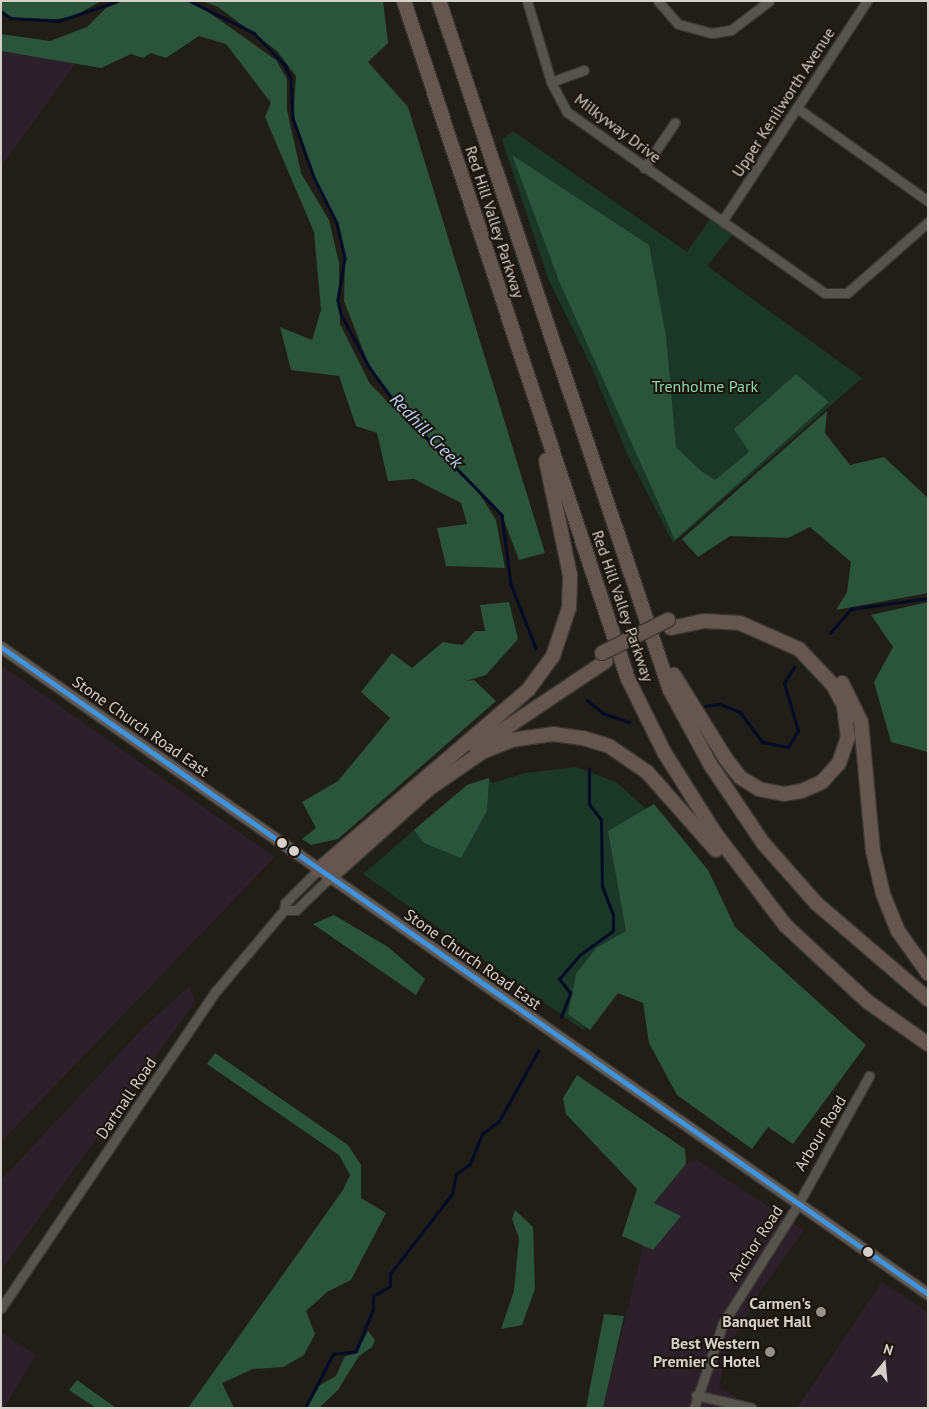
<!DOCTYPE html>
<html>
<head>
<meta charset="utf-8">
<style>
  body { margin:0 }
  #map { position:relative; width:929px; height:1409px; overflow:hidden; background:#211d17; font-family:"PT Sans",sans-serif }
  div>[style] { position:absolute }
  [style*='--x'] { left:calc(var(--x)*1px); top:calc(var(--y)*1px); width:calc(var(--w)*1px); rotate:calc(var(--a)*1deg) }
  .industrial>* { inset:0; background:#2c202b }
  .green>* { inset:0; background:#1a3727 }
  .forest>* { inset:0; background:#2b543d }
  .stream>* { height:2.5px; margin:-1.25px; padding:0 1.25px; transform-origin:1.25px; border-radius:1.25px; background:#030c27 }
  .roads { filter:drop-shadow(1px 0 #3b3734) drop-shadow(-1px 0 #3b3734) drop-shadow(0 1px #3b3734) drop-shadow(0 -1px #3b3734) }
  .minor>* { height:9px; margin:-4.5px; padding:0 4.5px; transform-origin:4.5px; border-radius:4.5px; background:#57544e }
  .major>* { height:11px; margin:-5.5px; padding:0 5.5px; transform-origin:5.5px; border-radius:5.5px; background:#625852 }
  .highway>* { height:14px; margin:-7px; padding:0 7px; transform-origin:7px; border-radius:7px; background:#65564f }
  .bridges { filter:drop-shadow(1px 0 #3b3734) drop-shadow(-1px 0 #3b3734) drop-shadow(0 1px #3b3734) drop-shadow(0 -1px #3b3734) }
  .highway-bridge>* { height:14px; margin:-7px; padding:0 7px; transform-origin:7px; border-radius:7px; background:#65564f }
  .bus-1>* { height:5px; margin:-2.5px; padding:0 2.5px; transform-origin:2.5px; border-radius:2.5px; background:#4094de }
  .dots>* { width:14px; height:14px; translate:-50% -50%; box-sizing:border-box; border:2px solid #1b140b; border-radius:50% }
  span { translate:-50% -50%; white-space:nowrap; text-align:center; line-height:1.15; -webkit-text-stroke:4px #1b140b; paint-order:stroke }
  .street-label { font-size:16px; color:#d5d0ca }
  .park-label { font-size:16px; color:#8ddbaf }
  .poi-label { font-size:16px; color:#d5d0ca; font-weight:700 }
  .right { translate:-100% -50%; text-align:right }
  .water-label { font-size:18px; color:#b5d0f5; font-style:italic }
  .frame { position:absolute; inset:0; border:2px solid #d5d0ca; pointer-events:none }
  .north { position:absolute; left:859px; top:1339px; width:50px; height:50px; -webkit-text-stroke:4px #1b140b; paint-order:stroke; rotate:17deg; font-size:14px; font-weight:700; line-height:20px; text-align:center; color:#d5d0ca }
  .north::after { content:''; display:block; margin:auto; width:18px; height:22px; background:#d5d0ca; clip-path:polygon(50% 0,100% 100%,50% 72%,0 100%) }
</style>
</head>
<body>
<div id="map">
  <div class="industrial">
    <i style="clip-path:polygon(1px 51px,76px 63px,1px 167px)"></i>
    <i style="clip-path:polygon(1px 665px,275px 857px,1px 1142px)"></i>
    <i style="clip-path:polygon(190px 986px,195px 1002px,1px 1271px,1px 1180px,144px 1027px)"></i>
    <i style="clip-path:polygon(696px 1159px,804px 1230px,758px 1295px,727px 1351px,719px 1388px,757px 1408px,603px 1408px,654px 1203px,686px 1164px)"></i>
    <i style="clip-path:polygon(882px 1282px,928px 1312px,928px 1408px,797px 1408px)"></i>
    <i style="clip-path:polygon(1px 1332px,36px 1355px,4px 1408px,1px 1408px)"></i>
  </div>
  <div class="green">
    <i style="clip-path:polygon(513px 131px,687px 252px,710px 219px,733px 234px,707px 266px,862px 378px,673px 543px,627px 454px,592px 368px,549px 281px,502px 140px)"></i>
    <i style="clip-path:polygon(576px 767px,616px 782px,681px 840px,640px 945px,583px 1030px,363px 874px,467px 785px,489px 778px,492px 783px,525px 773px)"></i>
  </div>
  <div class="forest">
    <i style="clip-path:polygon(1px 1px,101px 1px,75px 16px,56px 19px,11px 18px,1px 11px)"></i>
    <i style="clip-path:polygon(123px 1px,194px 2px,276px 60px,287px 79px,287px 110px,301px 173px,329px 220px,339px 263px,340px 324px,370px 384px,479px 493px,496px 520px,505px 568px,446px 566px,437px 528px,467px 524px,461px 503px,414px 479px,388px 481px,377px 433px,356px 426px,339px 376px,291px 370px,280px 327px,312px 340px,321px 310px,314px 232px,265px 117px,271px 103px,226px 44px,199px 36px,166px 58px,151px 53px,143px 58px,131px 54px,101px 68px,1px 51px,1px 34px,50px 41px,87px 27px,106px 8px)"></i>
    <i style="clip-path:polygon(202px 1px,383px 1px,388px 43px,368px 62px,408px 107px,545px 553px,519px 560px,502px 515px,402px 412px,370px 368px,344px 301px,345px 258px,337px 223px,314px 177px,293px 118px,296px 76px,277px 51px,218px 7px)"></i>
    <i style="clip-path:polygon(512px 155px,649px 245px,666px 336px,676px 447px,701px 471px,715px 480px,749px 452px,734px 429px,796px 374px,829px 402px,675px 540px,559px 281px)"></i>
    <i style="clip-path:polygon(827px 411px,825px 433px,850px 465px,884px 457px,928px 498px,928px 593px,836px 610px,847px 592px,851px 562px,810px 527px,788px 538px,730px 536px,698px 557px,682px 539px)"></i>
    <i style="clip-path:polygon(509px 602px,518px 639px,486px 675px,466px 681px,474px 680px,496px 701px,338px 839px,311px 845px,302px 839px,316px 828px,302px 802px,338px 781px,390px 718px,361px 692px,392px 653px,412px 668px,443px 642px,462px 645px,475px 631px,485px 631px,480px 605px)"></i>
    <i style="clip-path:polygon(928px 602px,928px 752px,891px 742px,874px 682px,893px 647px,871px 615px)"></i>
    <i style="clip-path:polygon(489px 778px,487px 811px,461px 858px,424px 843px,414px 830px,467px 785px)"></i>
    <i style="clip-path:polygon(654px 804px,708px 870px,735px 927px,866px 1045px,793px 1144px,768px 1127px,752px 1149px,677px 1095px,649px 1043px,643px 1003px,618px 993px,590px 1030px,568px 1014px,576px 974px,596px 948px,626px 931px,608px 831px)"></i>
    <i style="clip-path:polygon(334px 915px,388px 947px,425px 979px,416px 995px,313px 924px)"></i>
    <i style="clip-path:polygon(215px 1053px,348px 1145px,361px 1165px,361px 1198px,386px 1213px,351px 1280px,327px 1292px,306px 1311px,315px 1334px,304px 1355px,283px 1367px,253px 1369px,222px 1383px,234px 1408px,188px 1408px,343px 1190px,350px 1175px,339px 1155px,207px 1064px)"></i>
    <i style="clip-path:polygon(577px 1075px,685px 1149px,686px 1164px,654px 1203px,681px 1216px,653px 1250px,622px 1236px,637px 1189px,566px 1114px,563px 1098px)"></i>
    <i style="clip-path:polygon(515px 1210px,533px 1227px,535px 1289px,522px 1325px,501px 1329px,514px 1291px,519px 1238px,512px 1219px)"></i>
    <i style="clip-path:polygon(604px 1314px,624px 1316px,603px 1408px,586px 1408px)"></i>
    <i style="clip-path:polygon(368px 1331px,375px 1340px,372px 1347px,359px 1356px,338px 1390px,319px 1408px,307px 1408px,320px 1385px,336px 1376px,345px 1356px,356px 1354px)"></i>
    <i style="clip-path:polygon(77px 1380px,116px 1408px,96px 1408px,69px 1390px)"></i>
  </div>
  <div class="stream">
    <i style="--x:190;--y:1;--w:72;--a:26.6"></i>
    <i style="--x:254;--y:33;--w:45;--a:45.9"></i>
    <i style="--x:285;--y:65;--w:15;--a:67"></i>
    <i style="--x:291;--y:79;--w:39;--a:87"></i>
    <i style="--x:293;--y:118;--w:63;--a:70.4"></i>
    <i style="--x:314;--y:177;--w:51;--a:63.4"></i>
    <i style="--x:337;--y:223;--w:36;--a:77"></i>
    <i style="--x:345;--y:258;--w:43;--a:99.5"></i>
    <i style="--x:338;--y:300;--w:14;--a:78"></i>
    <i style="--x:341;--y:314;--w:61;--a:61.8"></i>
    <i style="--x:370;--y:368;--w:54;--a:54"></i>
    <i style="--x:402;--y:412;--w:144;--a:45.8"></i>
    <i style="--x:502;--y:515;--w:70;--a:82.6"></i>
    <i style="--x:511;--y:584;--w:69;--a:68.7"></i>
    <i style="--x:1;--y:11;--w:12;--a:35"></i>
    <i style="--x:11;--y:18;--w:48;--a:3.6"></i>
    <i style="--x:59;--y:21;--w:61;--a:-19"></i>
    <i style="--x:830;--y:633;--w:32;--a:-49"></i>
    <i style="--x:851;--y:609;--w:78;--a:-8.1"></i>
    <i style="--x:587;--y:700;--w:21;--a:39"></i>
    <i style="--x:603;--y:713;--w:28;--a:19"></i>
    <i style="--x:705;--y:706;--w:15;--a:-8"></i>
    <i style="--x:720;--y:704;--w:22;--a:22"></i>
    <i style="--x:740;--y:712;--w:38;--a:53"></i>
    <i style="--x:763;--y:742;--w:25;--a:11"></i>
    <i style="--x:788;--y:747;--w:19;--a:-58"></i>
    <i style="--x:798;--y:731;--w:50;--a:-106.3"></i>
    <i style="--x:784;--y:683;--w:19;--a:-58"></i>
    <i style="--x:561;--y:1017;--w:26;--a:-69"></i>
    <i style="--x:570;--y:993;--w:18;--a:-128"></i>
    <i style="--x:559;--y:979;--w:33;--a:-49"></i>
    <i style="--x:581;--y:954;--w:39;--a:-36"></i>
    <i style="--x:613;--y:931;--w:16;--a:-90"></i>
    <i style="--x:613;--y:915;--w:30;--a:-111"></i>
    <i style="--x:602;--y:887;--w:67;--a:-90.9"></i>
    <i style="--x:601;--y:820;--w:20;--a:-127"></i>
    <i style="--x:589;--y:804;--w:35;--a:-90"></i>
    <i style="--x:305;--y:1408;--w:61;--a:-62.6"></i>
    <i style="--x:333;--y:1354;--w:23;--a:-7"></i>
    <i style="--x:356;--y:1351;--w:45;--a:-68"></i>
    <i style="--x:373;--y:1309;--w:13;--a:-90"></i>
    <i style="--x:373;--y:1296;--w:20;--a:-30"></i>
    <i style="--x:390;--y:1286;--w:12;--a:-90"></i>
    <i style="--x:390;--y:1274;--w:101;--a:-52.2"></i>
    <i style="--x:452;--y:1194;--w:20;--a:-79"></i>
    <i style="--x:456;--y:1174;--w:17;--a:-36"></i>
    <i style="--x:470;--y:1164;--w:32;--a:-68"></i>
    <i style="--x:482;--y:1134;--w:21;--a:-37"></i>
    <i style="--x:499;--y:1121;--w:80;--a:-60.9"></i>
  </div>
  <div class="roads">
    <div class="minor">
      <i style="--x:527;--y:1;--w:84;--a:73.5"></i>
      <i style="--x:551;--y:82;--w:34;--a:62"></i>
      <i style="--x:567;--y:112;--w:315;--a:35.1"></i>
      <i style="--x:825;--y:293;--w:22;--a:0"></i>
      <i style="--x:847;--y:293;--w:108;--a:-41.2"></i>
      <i style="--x:658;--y:1;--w:30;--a:49"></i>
      <i style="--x:678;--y:24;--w:35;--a:15"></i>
      <i style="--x:712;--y:33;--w:19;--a:-9"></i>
      <i style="--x:731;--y:30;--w:48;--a:-37.3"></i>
      <i style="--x:551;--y:82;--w:35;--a:-20"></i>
      <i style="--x:797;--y:108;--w:161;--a:35.4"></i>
      <i style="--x:644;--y:168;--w:55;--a:-56"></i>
      <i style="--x:723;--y:220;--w:262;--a:-56.7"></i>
      <i style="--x:284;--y:910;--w:12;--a:0"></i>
      <i style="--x:296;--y:910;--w:46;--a:-44.1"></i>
      <i style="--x:1;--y:1308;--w:383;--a:-55.9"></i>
      <i style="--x:216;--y:991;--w:106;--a:-50"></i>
      <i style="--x:284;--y:910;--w:7;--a:-82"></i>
      <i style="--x:285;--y:903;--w:47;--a:-45"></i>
      <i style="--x:696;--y:1395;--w:57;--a:13.1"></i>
      <i style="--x:694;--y:1408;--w:90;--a:-71.2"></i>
      <i style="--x:723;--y:1323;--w:138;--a:-57.7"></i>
      <i style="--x:797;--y:1206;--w:149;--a:-61"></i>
    </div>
    <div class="major">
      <i style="--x:1;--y:647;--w:1130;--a:34.91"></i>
    </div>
    <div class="highway">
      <i style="--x:404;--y:1;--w:714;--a:71.72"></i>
      <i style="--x:628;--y:679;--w:81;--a:63.7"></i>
      <i style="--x:664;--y:752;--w:96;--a:57.8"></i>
      <i style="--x:715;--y:833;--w:116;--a:52.7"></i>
      <i style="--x:785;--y:925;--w:113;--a:42.9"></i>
      <i style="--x:868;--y:1002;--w:73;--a:35"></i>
      <i style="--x:439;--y:1;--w:727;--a:71.47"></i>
      <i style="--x:670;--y:690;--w:84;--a:61.6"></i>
      <i style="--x:710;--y:764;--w:95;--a:56.1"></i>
      <i style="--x:763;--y:843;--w:80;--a:48.5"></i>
      <i style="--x:816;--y:903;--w:148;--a:40.6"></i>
      <i style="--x:671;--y:628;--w:34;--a:-12"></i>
      <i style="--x:704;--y:621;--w:36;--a:3"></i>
      <i style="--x:740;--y:623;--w:64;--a:23.8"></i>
      <i style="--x:799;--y:649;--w:50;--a:46.6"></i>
      <i style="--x:833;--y:685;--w:24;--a:62"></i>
      <i style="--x:844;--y:706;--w:31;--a:83"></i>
      <i style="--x:848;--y:737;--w:28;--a:109"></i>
      <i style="--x:839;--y:763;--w:25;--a:132"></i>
      <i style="--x:822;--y:782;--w:22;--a:156"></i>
      <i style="--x:802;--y:791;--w:18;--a:171"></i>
      <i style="--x:784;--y:794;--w:25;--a:-169"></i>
      <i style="--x:759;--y:789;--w:22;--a:-148"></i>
      <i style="--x:740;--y:777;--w:23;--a:-128"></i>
      <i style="--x:726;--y:759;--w:99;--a:-121.8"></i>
      <i style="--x:842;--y:683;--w:43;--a:64"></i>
      <i style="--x:861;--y:722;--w:130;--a:84.7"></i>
      <i style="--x:873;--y:851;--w:44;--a:76.9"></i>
      <i style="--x:883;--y:894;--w:40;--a:68"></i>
      <i style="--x:898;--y:931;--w:52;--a:54.5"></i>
      <i style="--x:476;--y:748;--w:156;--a:-33.8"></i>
      <i style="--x:427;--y:790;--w:67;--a:-34.6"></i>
      <i style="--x:482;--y:752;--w:31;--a:-22"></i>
      <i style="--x:511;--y:740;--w:42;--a:-8.1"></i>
      <i style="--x:553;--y:734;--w:30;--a:8"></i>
      <i style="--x:583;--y:738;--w:27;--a:17"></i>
      <i style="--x:609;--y:746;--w:46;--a:34.4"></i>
      <i style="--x:647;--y:772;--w:104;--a:48.5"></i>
      <i style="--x:318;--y:870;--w:277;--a:-40.6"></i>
      <i style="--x:528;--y:690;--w:42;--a:-53.7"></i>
      <i style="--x:553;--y:656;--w:51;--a:-71.6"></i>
      <i style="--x:569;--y:608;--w:33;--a:-88"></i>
      <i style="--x:570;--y:575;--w:117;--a:-101.8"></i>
      <i style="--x:329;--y:878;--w:140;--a:-41.8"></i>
    </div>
  </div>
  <div class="bridges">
    <div class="highway-bridge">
      <i style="--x:602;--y:653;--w:74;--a:-26.6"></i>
    </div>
  </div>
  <div class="bus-1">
    <i style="--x:1;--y:647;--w:1130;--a:34.91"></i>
  </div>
  <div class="dots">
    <i style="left:282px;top:843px;background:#d5d0ca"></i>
    <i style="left:294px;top:851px;background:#d5d0ca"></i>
    <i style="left:868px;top:1252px;background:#d5d0ca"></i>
    <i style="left:821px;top:1312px;background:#96918b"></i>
    <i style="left:770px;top:1352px;background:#96918b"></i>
  </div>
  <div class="street-label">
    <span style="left:783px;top:102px;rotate:-57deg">Upper Kenilworth Avenue</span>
    <span style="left:618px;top:128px;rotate:37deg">Milkyway Drive</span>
    <span style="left:495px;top:222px;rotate:72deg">Red Hill Valley Parkway</span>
    <span style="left:623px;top:606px;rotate:71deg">Red Hill Valley Parkway</span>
    <span style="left:141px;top:726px;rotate:35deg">Stone Church Road East</span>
    <span style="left:473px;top:959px;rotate:35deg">Stone Church Road East</span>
    <span style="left:126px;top:1098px;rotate:-56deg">Dartnall Road</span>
    <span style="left:820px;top:1133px;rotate:-59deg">Arbour Road</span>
    <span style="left:755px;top:1243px;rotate:-57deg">Anchor Road</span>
  </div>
  <div class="park-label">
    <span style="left:705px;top:386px">Trenholme Park</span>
  </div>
  <div class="poi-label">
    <span class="right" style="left:811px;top:1312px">Carmen's<br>Banquet Hall</span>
    <span class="right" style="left:760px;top:1352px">Best Western<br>Premier C Hotel</span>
  </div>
  <div class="water-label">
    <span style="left:426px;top:431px;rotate:46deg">Redhill Creek</span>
  </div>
  <div class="frame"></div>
  <div class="north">N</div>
</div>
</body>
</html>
